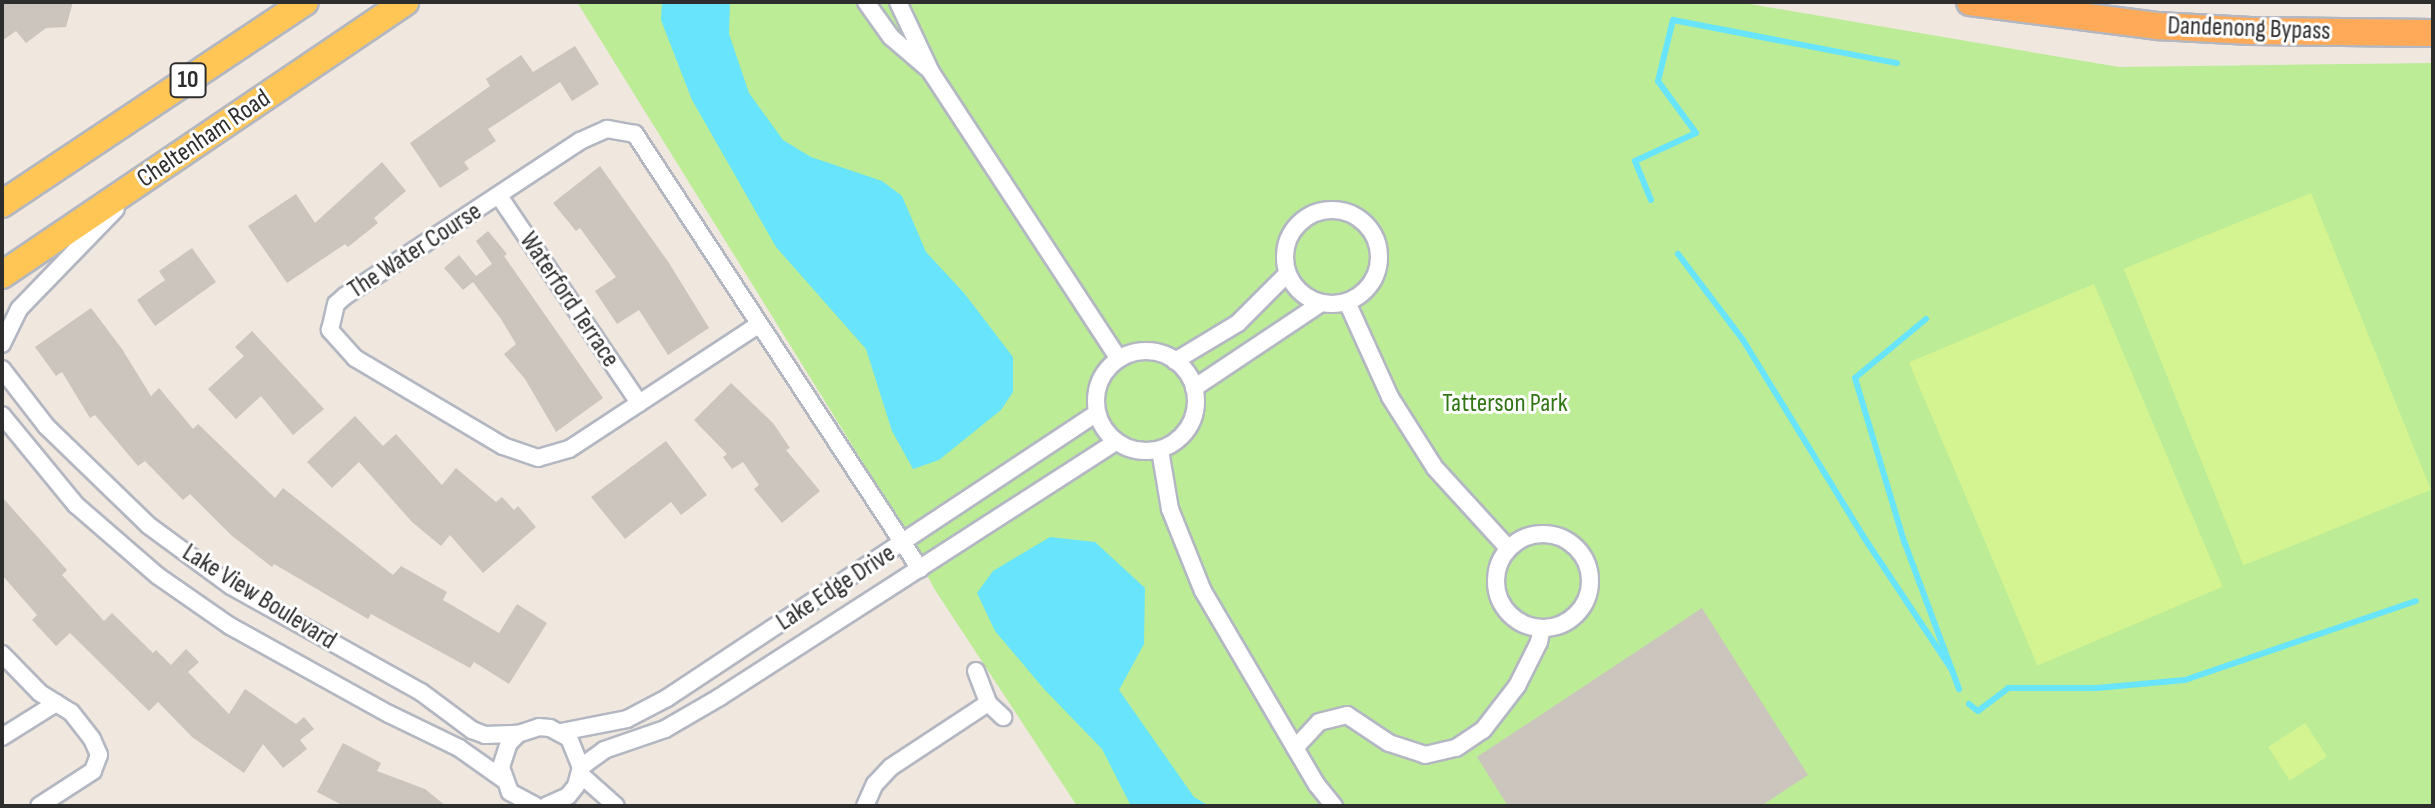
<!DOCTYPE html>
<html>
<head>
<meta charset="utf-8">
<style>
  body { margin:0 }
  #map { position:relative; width:2435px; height:808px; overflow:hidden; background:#f0e7df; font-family:"Sofia Sans Condensed",sans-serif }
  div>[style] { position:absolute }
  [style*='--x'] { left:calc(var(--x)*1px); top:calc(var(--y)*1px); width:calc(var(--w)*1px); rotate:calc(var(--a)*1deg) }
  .green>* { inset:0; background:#bcec96 }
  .pitch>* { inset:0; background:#d4f491; transform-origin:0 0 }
  .water>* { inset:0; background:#68e4fc }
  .stream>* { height:6px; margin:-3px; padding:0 3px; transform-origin:3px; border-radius:3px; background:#68e4fc }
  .building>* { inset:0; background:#cbc5bd }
  .roads { filter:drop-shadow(2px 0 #b3b7c2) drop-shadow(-2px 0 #b3b7c2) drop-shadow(0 2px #b3b7c2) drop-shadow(0 -2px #b3b7c2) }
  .minor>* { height:16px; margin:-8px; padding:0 8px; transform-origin:8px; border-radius:8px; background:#fff }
  .minor>.ring { margin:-8px; padding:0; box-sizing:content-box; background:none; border:16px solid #fff; border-radius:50% }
  .primary>* { height:26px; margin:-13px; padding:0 13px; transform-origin:13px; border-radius:13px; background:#ffc555 }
  .trunk>* { height:26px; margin:-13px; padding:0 13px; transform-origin:13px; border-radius:13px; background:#ffaa58 }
  span { translate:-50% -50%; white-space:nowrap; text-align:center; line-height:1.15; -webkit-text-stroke:6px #fff; paint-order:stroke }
  .shield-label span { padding:2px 6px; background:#fff; border:2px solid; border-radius:6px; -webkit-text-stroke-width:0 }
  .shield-label { font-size:24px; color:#2d2d2d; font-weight:700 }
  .street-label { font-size:26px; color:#2d2d2d }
  .park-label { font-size:26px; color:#327513 }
  .frame { position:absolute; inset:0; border:4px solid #2d2d2d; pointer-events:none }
</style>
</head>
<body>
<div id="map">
  <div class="green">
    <i style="clip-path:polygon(577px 2px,1738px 2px,2119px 67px,2433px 63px,2433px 806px,1077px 806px,935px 590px,893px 511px)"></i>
  </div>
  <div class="pitch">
    <i style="left:2311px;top:193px;width:320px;height:202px;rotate:68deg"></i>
    <i style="left:2094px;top:284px;width:329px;height:201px;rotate:67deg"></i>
    <i style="left:2305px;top:723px;width:40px;height:44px;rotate:57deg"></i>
  </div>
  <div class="water">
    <i style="clip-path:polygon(662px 2px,730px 2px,729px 34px,749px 93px,783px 140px,811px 157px,882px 181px,902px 196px,926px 252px,964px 293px,1013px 357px,1013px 392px,1001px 410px,939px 460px,913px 469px,892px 431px,866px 349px,776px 247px,692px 100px,661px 20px)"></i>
    <i style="clip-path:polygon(1050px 537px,1095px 542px,1145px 588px,1144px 644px,1119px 690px,1194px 797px,1209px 806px,1131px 806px,1102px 749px,1044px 689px,995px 631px,977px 593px,993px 571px)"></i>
  </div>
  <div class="stream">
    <i style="--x:1651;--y:200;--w:42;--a:-112.3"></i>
    <i style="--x:1635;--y:161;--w:67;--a:-24.7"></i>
    <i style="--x:1696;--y:133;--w:64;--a:-126.2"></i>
    <i style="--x:1658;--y:81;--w:63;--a:-76.2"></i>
    <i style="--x:1673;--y:20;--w:228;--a:10.9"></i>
    <i style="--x:1678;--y:254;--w:108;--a:52.9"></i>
    <i style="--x:1743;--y:340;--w:233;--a:58.5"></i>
    <i style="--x:1865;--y:539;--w:157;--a:56.4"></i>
    <i style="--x:1926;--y:319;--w:92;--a:140.3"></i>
    <i style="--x:1855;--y:378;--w:170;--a:73.3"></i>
    <i style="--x:1904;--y:541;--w:158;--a:69.6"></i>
    <i style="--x:1969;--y:704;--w:11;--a:38"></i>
    <i style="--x:1978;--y:711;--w:38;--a:-37"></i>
    <i style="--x:2008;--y:688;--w:89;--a:0"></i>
    <i style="--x:2097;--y:688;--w:88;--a:-5.2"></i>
    <i style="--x:2185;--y:680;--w:244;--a:-18.9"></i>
  </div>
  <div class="building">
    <i style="clip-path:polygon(2px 2px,73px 2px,66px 27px,46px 28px,26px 43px,16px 31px,2px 41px)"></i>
    <i style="clip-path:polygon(575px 46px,599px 84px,572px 101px,560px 82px,488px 129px,496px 141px,464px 162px,469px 169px,440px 188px,410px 143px,490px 86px,486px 79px,521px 55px,533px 72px)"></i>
    <i style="clip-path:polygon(382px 162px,406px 191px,374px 218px,378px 223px,348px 247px,345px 244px,287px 283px,248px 226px,296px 194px,315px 223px)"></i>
    <i style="clip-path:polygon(600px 166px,669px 263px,709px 328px,668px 355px,639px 310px,617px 324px,595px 291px,616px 277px,580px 228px,576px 231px,553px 203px)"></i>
    <i style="clip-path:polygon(488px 231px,507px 254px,504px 256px,603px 398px,556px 432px,525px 379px,504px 354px,516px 344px,501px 319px,473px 282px,463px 290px,444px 268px,459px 255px,476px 276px,492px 264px,476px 241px)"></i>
    <i style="clip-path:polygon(192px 248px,216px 282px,155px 326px,137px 300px,165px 280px,159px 271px)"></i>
    <i style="clip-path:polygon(91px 308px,122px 349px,151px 396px,159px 388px,193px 429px,198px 424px,275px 498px,283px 488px,393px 575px,401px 566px,447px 592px,443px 600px,499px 633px,517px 604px,547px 623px,509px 684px,474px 662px,470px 668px,371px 614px,368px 619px,274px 564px,272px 567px,231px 535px,190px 494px,183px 500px,145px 461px,138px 466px,95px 415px,90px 418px,62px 372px,56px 376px,35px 347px)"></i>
    <i style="clip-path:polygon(252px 331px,324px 409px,293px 435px,261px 396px,236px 419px,208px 389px,244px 356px,235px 347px)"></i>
    <i style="clip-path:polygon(731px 383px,773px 423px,790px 448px,786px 450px,820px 491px,782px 523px,754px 489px,759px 485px,743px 462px,732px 469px,723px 457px,727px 454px,694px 420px)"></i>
    <i style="clip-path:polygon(355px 416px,383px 446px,396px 434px,442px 485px,456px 468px,496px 502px,502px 497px,514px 510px,518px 506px,536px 527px,483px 573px,450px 535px,441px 546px,412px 522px,359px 462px,332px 488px,307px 462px)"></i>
    <i style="clip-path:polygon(666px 441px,707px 495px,681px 515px,671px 502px,625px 539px,591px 497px)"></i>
    <i style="clip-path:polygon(2px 497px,67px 570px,62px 575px,104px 621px,112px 613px,153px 653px,156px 650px,171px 665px,186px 649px,199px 662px,188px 672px,229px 714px,245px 689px,296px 724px,304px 717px,314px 729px,300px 740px,307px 749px,283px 768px,263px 744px,244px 773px,192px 737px,158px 702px,149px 711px,70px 633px,56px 646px,32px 620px,37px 615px,2px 575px)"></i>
    <i style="clip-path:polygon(1702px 608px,1808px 775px,1761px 806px,1508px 806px,1477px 757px)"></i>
    <i style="clip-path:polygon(343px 743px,381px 763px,377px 771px,425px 789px,446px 806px,344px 806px,317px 792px)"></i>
  </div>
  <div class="roads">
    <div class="minor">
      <i style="--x:866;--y:2;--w:43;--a:54.5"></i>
      <i style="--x:891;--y:37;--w:48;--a:40.7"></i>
      <i style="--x:898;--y:2;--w:77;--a:64.8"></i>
      <i style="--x:931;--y:72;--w:343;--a:56.8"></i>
      <i style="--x:499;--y:196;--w:250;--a:55.9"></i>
      <i class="ring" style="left:1285px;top:210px;width:78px;height:78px"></i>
      <i style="--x:1347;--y:302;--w:104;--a:65.6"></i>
      <i style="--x:1390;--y:397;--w:84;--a:57.6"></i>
      <i style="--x:1435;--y:468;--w:108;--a:47.6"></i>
      <i style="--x:758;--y:325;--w:226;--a:146.7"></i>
      <i style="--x:569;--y:449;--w:32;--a:164"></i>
      <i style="--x:538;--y:458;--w:37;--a:-161"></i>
      <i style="--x:503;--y:446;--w:172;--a:-149.3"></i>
      <i style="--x:355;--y:358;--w:38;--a:-132"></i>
      <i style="--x:330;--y:330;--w:27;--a:-77"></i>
      <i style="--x:336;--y:304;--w:12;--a:-42"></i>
      <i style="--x:345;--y:296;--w:282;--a:-33.4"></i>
      <i style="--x:580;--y:141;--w:30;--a:-24"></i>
      <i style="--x:607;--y:129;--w:28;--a:10"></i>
      <i style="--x:635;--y:134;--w:520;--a:56.77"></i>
      <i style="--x:2;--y:344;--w:39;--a:-64"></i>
      <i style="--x:19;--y:309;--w:139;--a:-45.9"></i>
      <i class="ring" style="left:1096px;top:351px;width:84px;height:84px"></i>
      <i style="--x:1175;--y:361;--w:74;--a:-31.1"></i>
      <i style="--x:1238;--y:323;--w:69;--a:-45"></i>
      <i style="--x:2;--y:369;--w:72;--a:52.3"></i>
      <i style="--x:46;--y:426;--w:142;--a:44.1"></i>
      <i style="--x:148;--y:525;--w:103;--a:36.3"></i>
      <i style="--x:231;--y:586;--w:218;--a:29.2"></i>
      <i style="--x:421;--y:692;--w:64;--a:36.7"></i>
      <i style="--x:472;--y:730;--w:14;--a:21"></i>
      <i style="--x:485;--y:735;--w:33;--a:-2"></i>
      <i style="--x:1194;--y:388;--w:151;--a:-33.7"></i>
      <i style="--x:2;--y:415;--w:117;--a:50.6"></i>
      <i style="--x:76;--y:505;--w:108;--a:40.9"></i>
      <i style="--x:158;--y:576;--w:88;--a:34.8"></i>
      <i style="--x:230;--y:626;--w:182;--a:29"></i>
      <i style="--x:389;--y:714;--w:78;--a:25.9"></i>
      <i style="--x:459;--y:748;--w:54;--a:35.2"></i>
      <i style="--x:1160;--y:450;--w:60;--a:80.4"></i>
      <i style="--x:1170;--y:509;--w:88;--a:68.1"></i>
      <i style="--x:1203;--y:591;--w:225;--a:59.6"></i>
      <i style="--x:1317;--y:785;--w:27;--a:51"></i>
      <i class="ring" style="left:1496px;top:534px;width:78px;height:78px"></i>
      <i style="--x:2;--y:654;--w:54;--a:45.7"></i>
      <i style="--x:40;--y:693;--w:36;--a:32"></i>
      <i style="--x:71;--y:712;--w:34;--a:52"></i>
      <i style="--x:92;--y:739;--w:17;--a:66"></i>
      <i style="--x:99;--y:755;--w:17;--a:111"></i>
      <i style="--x:93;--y:771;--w:64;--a:147.1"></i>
      <i style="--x:976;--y:671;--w:34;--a:69"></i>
      <i style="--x:988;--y:703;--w:21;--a:43"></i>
      <i style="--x:561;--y:732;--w:67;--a:-11.1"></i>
      <i style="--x:627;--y:719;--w:45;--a:-27.7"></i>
      <i style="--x:667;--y:698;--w:516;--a:-33.54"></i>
      <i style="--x:2;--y:737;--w:64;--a:-32.2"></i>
      <i style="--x:1295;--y:748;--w:35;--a:-47"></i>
      <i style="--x:1319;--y:722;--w:29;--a:-14"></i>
      <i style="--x:1347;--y:715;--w:50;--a:33.7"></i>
      <i style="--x:1389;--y:743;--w:38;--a:18"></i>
      <i style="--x:1425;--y:755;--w:32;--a:-13"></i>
      <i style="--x:1456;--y:748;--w:32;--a:-34"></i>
      <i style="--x:1483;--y:730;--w:56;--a:-52.3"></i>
      <i style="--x:1517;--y:686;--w:49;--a:-63.4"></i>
      <i style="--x:1539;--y:642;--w:14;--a:-78"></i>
      <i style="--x:581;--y:767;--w:29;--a:-36"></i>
      <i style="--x:604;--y:750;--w:65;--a:-19"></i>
      <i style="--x:665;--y:729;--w:64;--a:-30.2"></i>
      <i style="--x:720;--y:697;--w:470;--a:-32.8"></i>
      <i style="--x:580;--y:774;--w:48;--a:41.6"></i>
      <i style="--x:536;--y:806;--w:30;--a:-152"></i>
      <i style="--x:510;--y:792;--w:27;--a:-110"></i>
      <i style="--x:501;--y:767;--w:25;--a:-72"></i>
      <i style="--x:509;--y:743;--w:13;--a:-45"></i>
      <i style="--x:518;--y:734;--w:22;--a:-18"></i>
      <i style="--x:539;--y:727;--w:11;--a:5"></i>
      <i style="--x:550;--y:728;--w:21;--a:28"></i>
      <i style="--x:569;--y:738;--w:31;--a:68"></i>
      <i style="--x:581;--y:767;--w:20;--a:105"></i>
      <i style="--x:576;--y:786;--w:13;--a:129"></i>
      <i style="--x:568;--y:796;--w:24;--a:156"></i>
      <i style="--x:865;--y:806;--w:24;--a:-66"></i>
      <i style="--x:875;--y:784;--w:23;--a:-47"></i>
      <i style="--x:891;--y:767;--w:116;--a:-33.4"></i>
    </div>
    <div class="primary">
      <i style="--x:2;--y:204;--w:364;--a:-33.7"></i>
      <i style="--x:2;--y:275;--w:487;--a:-34.1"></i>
    </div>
    <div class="trunk">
      <i style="--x:1970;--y:2;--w:190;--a:7.3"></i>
      <i style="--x:2158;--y:26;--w:93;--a:3.1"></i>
      <i style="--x:2251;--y:31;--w:182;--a:0.6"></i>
    </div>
  </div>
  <div class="shield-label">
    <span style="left:188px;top:80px">10</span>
  </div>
  <div class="street-label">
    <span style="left:2249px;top:29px;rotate:2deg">Dandenong Bypass</span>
    <span style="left:204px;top:139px;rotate:-34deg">Cheltenham Road</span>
    <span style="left:415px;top:251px;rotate:-33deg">The Water Course</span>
    <span style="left:569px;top:300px;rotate:56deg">Waterford Terrace</span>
    <span style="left:836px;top:588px;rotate:-33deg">Lake Edge Drive</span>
    <span style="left:259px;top:597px;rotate:32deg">Lake View Boulevard</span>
  </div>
  <div class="park-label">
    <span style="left:1505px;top:404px">Tatterson Park</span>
  </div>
  <div class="frame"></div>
</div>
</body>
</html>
